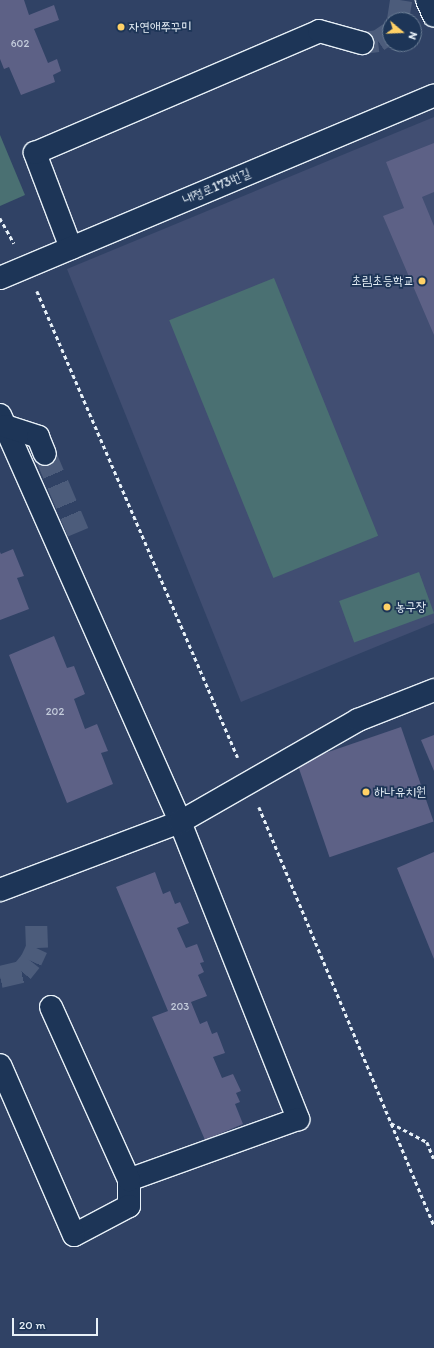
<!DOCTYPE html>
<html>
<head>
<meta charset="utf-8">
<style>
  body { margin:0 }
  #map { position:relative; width:434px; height:1348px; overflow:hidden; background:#304265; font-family:Itim,"Poor Story",sans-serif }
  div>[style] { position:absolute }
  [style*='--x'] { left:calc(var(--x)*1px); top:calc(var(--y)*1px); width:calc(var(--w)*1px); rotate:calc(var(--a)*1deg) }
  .built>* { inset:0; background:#414e72 }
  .green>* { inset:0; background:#4a7072; transform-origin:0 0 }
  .building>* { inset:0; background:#5d6186; transform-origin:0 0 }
  .minor-tunnel>* { height:22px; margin-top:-11px; transform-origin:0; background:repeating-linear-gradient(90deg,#4c5c7b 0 22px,transparent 0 33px) }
  .path>* { height:2.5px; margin-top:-1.25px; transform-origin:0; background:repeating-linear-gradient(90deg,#e8f1f8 0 4px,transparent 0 7px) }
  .roads { filter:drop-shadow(1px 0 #e8f1f8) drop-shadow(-1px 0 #e8f1f8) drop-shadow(0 1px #e8f1f8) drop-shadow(0 -1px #e8f1f8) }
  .minor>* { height:22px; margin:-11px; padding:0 11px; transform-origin:11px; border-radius:11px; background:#1d3557 }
  .dots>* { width:11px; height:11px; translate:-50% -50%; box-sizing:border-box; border:2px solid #1d3557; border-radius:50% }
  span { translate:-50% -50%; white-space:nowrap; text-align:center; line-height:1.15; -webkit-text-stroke:3.5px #1d3557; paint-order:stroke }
  .number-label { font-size:11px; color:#c5cddc }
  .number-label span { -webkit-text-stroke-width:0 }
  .poi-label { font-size:13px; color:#e8f1f8 }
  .left { translate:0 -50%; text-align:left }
  .right { translate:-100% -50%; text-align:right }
  .street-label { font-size:13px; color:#e8f1f8 }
  .north { position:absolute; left:382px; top:12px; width:40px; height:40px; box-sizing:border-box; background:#1d3557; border:1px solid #6e8097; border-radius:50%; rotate:109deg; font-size:11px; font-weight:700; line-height:16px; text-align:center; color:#e8f1f8 }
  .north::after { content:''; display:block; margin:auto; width:14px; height:18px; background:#ffd166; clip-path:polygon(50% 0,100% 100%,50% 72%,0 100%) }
  .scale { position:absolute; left:12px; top:1318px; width:86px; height:18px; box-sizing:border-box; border:2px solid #e8f1f8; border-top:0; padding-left:5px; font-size:12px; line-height:14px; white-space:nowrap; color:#e8f1f8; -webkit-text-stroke:3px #1d3557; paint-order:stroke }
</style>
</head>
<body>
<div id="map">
  <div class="built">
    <i style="clip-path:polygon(434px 117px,434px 623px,241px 702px,67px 269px)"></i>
  </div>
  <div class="green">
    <i style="clip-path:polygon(0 135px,25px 195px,0 206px)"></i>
    <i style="left:274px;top:278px;width:278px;height:113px;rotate:68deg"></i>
    <i style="left:419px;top:572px;width:44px;height:85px;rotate:70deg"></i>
  </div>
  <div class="building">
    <i style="clip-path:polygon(0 0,24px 0,29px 15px,54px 5px,59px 20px,34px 29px,48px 63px,57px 59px,61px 71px,53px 75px,55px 82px,21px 95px,9px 67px,4px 69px,0 59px)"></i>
    <i style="clip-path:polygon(434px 143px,434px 192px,422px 197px,434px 226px,434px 335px,383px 216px,404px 208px,386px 162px)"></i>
    <i style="clip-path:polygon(13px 549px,24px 576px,17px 578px,29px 609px,0 620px,0 552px,1px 554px)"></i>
    <i style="clip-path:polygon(54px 636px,67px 668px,74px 666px,85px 694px,74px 699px,85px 729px,97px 724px,108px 751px,101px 753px,113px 784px,67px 803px,9px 655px)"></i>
    <i style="left:401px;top:727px;width:100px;height:110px;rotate:71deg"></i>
    <i style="clip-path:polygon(434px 735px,434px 771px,421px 740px)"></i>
    <i style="clip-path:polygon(434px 852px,434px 959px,397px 868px)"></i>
    <i style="clip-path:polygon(155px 872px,163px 894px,170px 891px,175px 904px,180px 902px,189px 923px,177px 928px,186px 948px,197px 944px,204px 962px,200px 963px,204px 972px,198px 975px,207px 996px,191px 1002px,200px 1024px,207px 1021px,212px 1034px,217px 1032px,225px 1053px,213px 1057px,222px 1078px,233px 1074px,241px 1091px,236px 1093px,240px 1102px,235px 1104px,243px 1124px,205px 1140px,152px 1017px,168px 1011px,116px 887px)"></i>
  </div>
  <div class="minor-tunnel">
    <i style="--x:398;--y:20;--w:20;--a:-81"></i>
    <i style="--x:362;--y:43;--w:16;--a:-7"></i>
    <i style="--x:378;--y:41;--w:14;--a:-34"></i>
    <i style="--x:45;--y:454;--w:85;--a:67.1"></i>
    <i style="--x:0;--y:977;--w:23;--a:-13"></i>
    <i style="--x:22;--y:972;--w:14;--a:-51"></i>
    <i style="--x:31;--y:961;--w:14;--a:-65"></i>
    <i style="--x:37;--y:948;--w:29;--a:-92"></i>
  </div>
  <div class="path">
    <i style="--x:0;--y:218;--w:29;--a:61"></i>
    <i style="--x:37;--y:291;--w:508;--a:66.71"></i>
    <i style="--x:259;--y:807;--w:453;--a:67.3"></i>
    <i style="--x:391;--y:1123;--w:41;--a:27.8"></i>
    <i style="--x:427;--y:1142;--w:18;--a:68"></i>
  </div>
  <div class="roads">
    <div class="minor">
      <i style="--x:427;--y:0;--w:17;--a:66"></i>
      <i style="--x:71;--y:248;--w:102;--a:-110.8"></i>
      <i style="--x:35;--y:153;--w:309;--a:-23.2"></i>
      <i style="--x:319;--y:31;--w:45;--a:15.6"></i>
      <i style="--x:0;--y:278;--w:471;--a:-22.8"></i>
      <i style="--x:0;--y:415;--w:445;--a:66.1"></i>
      <i style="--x:180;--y:822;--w:320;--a:68.3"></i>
      <i style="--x:298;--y:1119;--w:180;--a:160.2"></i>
      <i style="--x:129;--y:1180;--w:26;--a:90"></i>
      <i style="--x:129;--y:1206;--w:62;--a:152.2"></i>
      <i style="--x:74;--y:1235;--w:185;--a:-113.5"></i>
      <i style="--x:5;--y:426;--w:35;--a:18"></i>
      <i style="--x:38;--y:437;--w:18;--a:68"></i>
      <i style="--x:0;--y:890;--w:192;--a:-20.7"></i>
      <i style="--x:180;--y:822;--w:205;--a:-29.8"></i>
      <i style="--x:358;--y:720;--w:82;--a:-21.5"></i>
      <i style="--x:51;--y:1007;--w:190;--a:65.7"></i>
    </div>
  </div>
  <div class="dots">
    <i style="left:121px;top:27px;background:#ffd166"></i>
    <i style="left:422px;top:281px;background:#ffd166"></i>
    <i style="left:387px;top:607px;background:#ffd166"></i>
    <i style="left:366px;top:792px;background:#ffd166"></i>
  </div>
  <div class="number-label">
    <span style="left:20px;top:44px">602</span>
    <span style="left:55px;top:712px">202</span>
    <span style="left:180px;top:1007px">203</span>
  </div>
  <div class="poi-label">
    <span class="left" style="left:129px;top:27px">자연애쭈꾸미</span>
    <span class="right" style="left:414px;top:281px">초림초등학교</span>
    <span class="left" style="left:395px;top:607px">농구장</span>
    <span class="left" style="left:374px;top:792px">하나유치원</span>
  </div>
  <div class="street-label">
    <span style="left:217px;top:187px;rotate:-23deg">내정로173번길</span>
  </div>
  <div class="north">N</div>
  <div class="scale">20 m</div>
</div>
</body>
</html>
